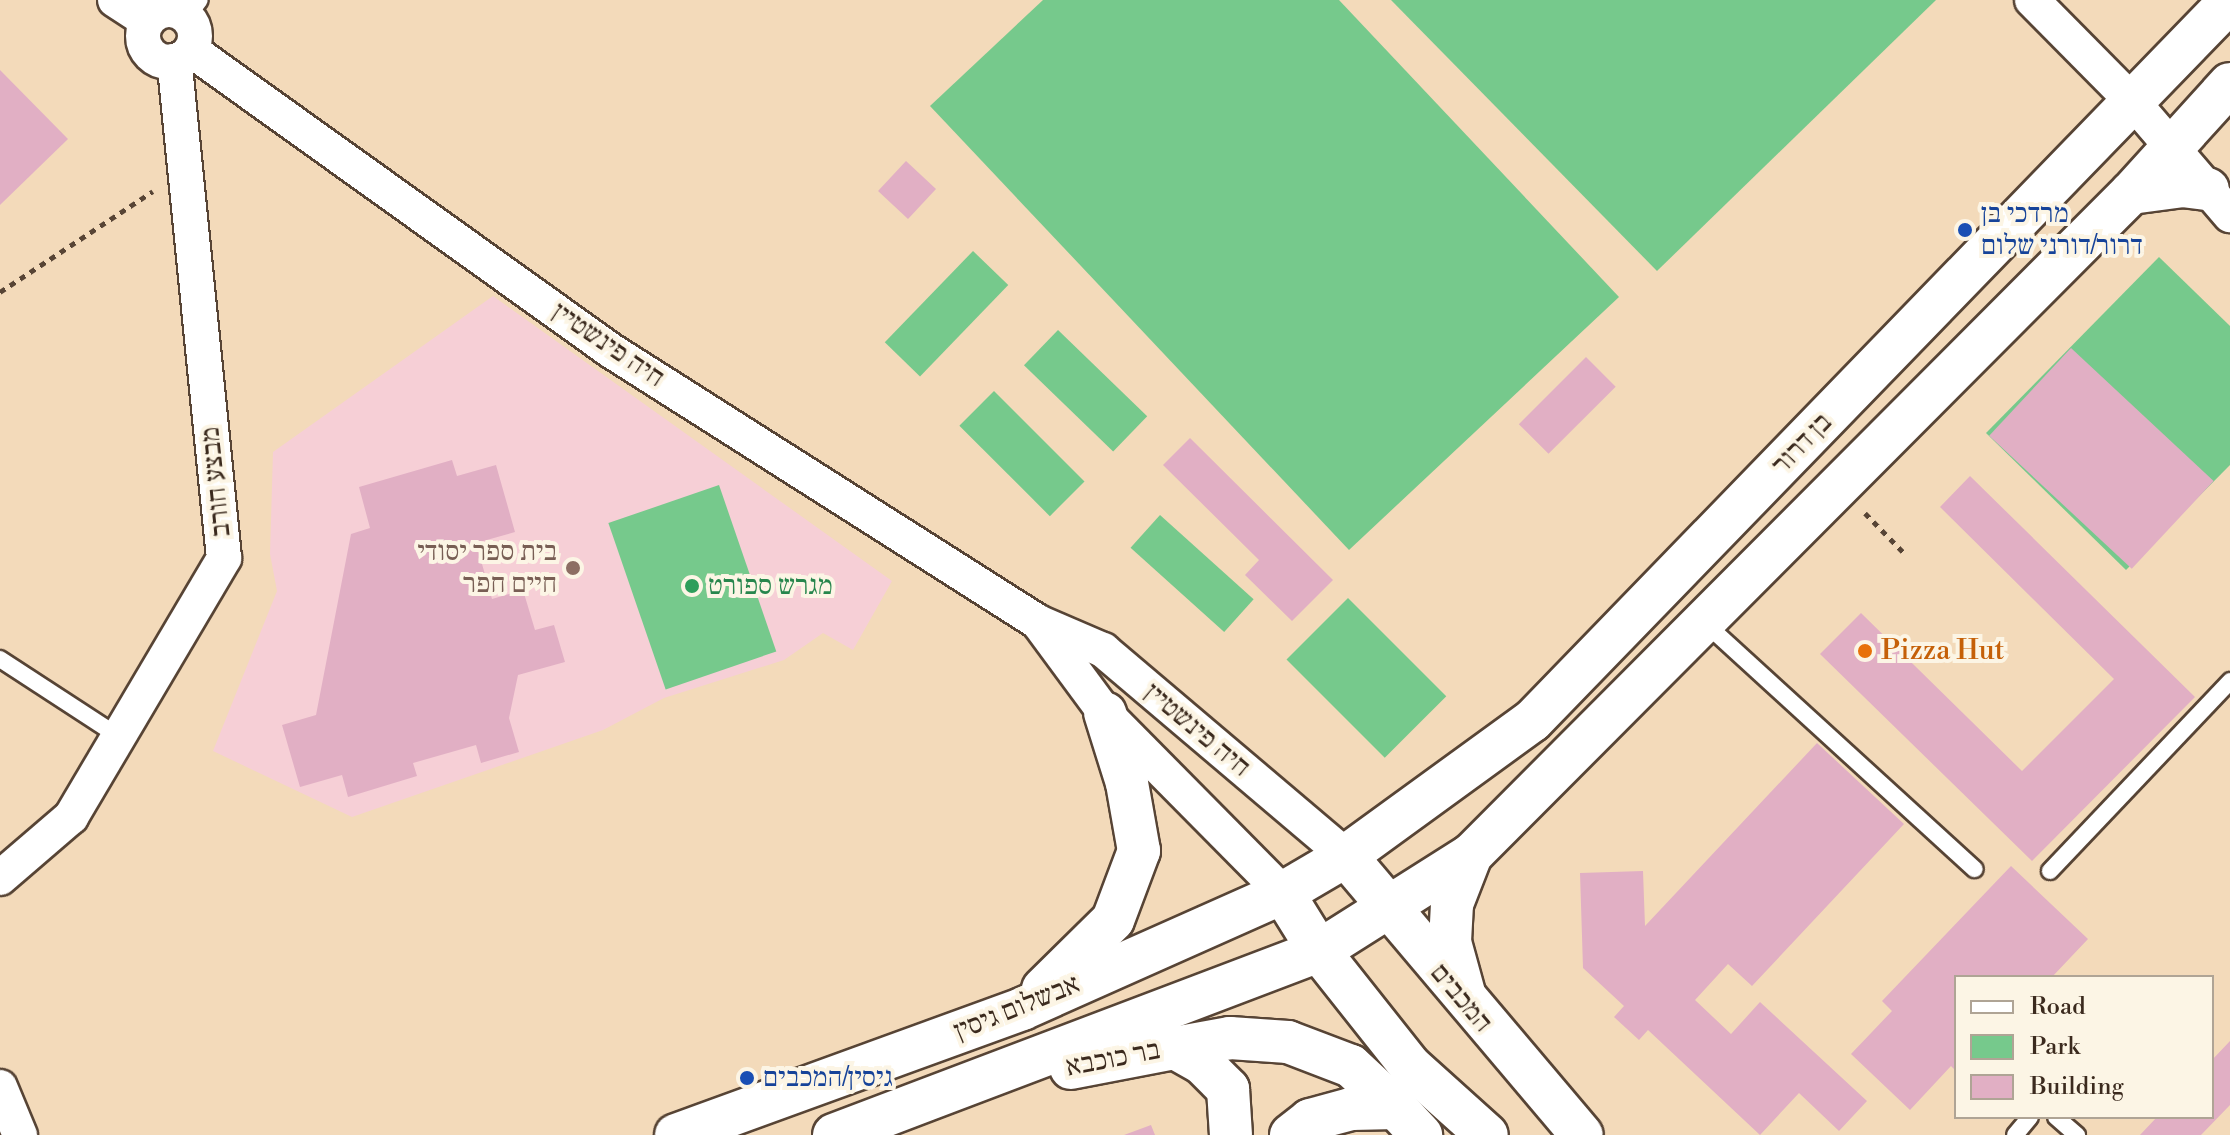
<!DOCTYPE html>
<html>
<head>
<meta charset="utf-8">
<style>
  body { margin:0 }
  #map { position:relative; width:2230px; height:1135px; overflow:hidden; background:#f3daba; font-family:"Libre Bodoni","Frank Ruhl Libre",serif }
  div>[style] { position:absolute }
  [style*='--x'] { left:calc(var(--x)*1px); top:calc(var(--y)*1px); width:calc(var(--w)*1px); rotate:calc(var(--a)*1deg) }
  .built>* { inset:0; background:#f6cfd6 }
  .green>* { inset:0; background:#76c98c; transform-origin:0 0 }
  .building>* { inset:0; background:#e1afc4; transform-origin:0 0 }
  .path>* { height:5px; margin-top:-2.5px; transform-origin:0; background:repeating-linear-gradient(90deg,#574435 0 6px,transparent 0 12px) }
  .roads { filter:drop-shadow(2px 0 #574435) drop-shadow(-2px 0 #574435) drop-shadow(0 2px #574435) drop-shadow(0 -2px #574435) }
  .service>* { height:16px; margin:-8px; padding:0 8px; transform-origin:8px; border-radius:8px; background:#fff }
  .minor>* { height:34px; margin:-17px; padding:0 17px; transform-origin:17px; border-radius:17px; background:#fff }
  .minor>.ring { margin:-17px; padding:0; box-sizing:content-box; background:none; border:34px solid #fff; border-radius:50% }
  .tertiary>* { height:42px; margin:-21px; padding:0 21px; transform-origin:21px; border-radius:21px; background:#fff }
  .dots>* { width:22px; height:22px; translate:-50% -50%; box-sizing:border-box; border:4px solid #fcf5e5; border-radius:50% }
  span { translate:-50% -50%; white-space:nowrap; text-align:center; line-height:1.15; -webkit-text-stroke:8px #fcf5e5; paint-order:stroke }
  .transit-label { font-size:28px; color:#164399 }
  .left { translate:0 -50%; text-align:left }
  .street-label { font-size:28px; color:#3b2a1e }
  .education-label { font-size:28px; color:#785e54 }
  .right { translate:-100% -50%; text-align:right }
  .leisure-label { font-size:28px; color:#27864d }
  .food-label { font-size:28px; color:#c56008 }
  .legend { position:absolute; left:1954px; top:975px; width:260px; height:144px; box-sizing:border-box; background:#fcf5e5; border:2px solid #afa495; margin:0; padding:10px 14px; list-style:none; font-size:24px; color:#3b2a1e }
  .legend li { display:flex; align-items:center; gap:16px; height:40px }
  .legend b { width:40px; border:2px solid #afa495 }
</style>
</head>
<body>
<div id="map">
  <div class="built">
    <i style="clip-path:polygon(493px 296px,892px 581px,853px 650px,823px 633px,784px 660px,664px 698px,603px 730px,352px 817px,213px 751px,277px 591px,270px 554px,273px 452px)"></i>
  </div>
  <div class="green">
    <i style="clip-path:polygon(1043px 0,1339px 0,1619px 297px,1349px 550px,930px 106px)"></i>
    <i style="clip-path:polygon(1391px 0,1936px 0,1657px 271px)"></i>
    <i style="left:973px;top:251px;width:49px;height:127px;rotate:44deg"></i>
    <i style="clip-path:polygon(2159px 257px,2230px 326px,2230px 465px,2126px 570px,1986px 433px)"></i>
    <i style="left:1058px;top:330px;width:124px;height:49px;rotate:44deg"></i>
    <i style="left:994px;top:391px;width:128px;height:49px;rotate:45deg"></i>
    <i style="left:719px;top:485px;width:176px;height:117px;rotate:71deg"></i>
    <i style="left:1160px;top:515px;width:126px;height:44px;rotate:42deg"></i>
    <i style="left:1348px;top:598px;width:139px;height:87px;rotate:45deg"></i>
  </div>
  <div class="building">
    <i style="clip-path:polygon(0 70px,68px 139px,0 205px)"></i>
    <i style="left:906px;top:161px;width:41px;height:41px;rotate:43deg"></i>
    <i style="left:2071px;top:348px;width:195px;height:120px;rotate:43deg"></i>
    <i style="left:1586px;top:357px;width:42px;height:95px;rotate:45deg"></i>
    <i style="clip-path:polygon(1190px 438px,1333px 580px,1292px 621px,1245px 575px,1259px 560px,1163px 465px)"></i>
    <i style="clip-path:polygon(452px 460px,457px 476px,496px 465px,515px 532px,476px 543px,492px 599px,523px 590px,535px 630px,554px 625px,565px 662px,518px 675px,509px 718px,519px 752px,481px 763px,476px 745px,413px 763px,417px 776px,348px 797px,342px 775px,300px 787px,282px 725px,316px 715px,351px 534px,370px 528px,359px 487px)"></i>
    <i style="clip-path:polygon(1970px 476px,2195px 697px,2032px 861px,1820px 654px,1861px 613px,2022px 771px,2114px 679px,1940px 507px)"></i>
    <i style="clip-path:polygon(1817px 743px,1904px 824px,1752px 986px,1728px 964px,1695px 1000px,1731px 1034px,1760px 1002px,1867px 1101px,1839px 1131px,1799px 1093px,1760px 1135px,1648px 1030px,1639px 1040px,1614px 1017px,1624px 1006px,1583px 968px,1580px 873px,1643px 871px,1645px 926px)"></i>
    <i style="clip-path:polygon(2011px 866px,2088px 939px,2052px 977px,1956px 977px,1956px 1071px,1951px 1066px,1910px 1110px,1851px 1054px,1892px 1011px,1882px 1001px)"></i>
    <i style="clip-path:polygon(2230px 1041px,2230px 1105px,2201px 1135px,2140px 1135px,2157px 1117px,2212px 1117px,2212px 1060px)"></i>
    <i style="clip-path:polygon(1151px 1125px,1155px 1135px,1124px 1135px)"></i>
  </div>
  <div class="path">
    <i style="--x:0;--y:292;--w:183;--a:-33.4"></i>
    <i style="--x:1865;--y:513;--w:57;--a:45.7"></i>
  </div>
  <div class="roads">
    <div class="service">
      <i style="--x:187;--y:17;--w:21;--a:-53"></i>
      <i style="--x:1705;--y:623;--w:365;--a:42.4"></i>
      <i style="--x:0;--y:659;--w:141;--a:33.1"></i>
      <i style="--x:2050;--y:871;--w:262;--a:-46.5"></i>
      <i style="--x:2056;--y:1117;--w:28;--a:41"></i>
      <i style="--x:2015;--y:1135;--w:23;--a:-50"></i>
    </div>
    <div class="minor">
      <i style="--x:115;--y:0;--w:38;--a:33"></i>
      <i style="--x:2032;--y:0;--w:145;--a:45.3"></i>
      <i style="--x:2134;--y:103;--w:148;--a:49.4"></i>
      <i class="ring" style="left:143px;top:10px;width:18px;height:18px"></i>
      <i style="--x:191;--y:50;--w:515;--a:35.6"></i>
      <i style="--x:610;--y:350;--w:507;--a:32.44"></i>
      <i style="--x:1038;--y:622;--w:71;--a:23.3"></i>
      <i style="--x:1103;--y:650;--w:319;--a:40.3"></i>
      <i style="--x:1038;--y:622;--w:113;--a:53.6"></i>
      <i style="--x:1105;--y:713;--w:253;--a:45.3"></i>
      <i style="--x:0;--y:878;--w:94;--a:-40.7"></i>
      <i style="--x:71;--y:817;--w:301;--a:-59.4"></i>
      <i style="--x:224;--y:558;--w:500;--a:-95.7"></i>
      <i style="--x:0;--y:1087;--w:52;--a:67.4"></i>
    </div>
    <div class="tertiary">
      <i style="--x:2131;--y:193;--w:51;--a:-7.8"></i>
      <i style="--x:2182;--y:186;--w:26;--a:7"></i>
      <i style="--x:1346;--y:856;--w:365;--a:49.8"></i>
      <i style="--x:1283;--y:893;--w:68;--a:58.2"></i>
      <i style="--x:1319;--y:951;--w:147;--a:51.6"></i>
      <i style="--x:1410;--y:1066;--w:103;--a:41.9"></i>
      <i style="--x:1043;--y:989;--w:98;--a:-44.6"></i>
      <i style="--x:1113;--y:920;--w:74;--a:-69.4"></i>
      <i style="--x:1139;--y:851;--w:69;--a:-100"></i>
      <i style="--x:1127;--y:783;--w:73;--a:-107.4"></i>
      <i style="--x:1464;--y:993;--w:53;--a:-105.4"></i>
      <i style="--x:1450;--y:942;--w:38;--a:-87"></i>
      <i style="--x:1452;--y:904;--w:53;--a:-68.8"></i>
      <i style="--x:1175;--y:1048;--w:56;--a:-10.3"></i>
      <i style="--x:1230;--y:1038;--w:58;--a:3.9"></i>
      <i style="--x:1288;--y:1042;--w:67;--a:20.9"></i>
      <i style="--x:1351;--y:1066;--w:62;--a:43"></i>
      <i style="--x:1071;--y:1068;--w:106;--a:-10.9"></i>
      <i style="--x:1175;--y:1048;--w:31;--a:29"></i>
      <i style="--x:1202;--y:1063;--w:37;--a:45"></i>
      <i style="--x:1228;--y:1089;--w:46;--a:86.3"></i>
      <i style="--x:676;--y:1135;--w:368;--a:-20"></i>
      <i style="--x:1022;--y:1009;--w:286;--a:-24"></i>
      <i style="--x:1283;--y:893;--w:73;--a:-30.4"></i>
      <i style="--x:1346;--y:856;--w:230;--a:-36"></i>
      <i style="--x:1532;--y:721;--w:1003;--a:-45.89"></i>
      <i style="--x:834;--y:1135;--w:519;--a:-20.78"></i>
      <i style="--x:1319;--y:951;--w:180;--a:-32.3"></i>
      <i style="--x:1471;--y:855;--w:935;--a:-45.09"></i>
      <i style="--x:2131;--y:193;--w:147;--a:-47.8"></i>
      <i style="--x:1291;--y:1135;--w:24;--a:-38"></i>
      <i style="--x:1310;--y:1120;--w:42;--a:-15"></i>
      <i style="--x:1351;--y:1109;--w:45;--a:-1.3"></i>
      <i style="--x:1396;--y:1108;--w:37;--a:47"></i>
    </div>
  </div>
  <div class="dots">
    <i style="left:1965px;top:230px;background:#1a4fb4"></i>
    <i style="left:573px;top:568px;background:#8d6e63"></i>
    <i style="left:692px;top:586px;background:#2e9e5b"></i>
    <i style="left:1865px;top:651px;background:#e8710a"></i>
    <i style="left:747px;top:1078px;background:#1a4fb4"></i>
  </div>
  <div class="transit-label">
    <span class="left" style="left:1981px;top:230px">מרדכי בן<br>דרור/דורני שלום</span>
    <span class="left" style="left:763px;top:1078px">גיסין/המכבים</span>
  </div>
  <div class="street-label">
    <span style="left:608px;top:345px;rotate:34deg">חיה פינשטיין</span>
    <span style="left:1802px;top:444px;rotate:-46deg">בן דרור</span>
    <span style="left:216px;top:482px;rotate:-96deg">מבצע חורב</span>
    <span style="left:1197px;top:730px;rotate:40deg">חיה פינשטיין</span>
    <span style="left:1461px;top:998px;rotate:50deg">המכבים</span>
    <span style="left:1017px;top:1008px;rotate:-22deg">אבשלום גיסין</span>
    <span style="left:1113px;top:1059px;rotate:-11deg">בר כוכבא</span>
  </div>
  <div class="education-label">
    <span class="right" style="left:557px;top:568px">בית ספר יסודי<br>חיים חפר</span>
  </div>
  <div class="leisure-label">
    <span class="left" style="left:708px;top:586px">מגרש ספורט</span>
  </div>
  <div class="food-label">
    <span class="left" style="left:1881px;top:651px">Pizza Hut</span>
  </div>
  <ul class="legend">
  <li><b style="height:10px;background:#fff"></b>Road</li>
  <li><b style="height:22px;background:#76c98c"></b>Park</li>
  <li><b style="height:22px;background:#e1afc4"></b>Building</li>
  </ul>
</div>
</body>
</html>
